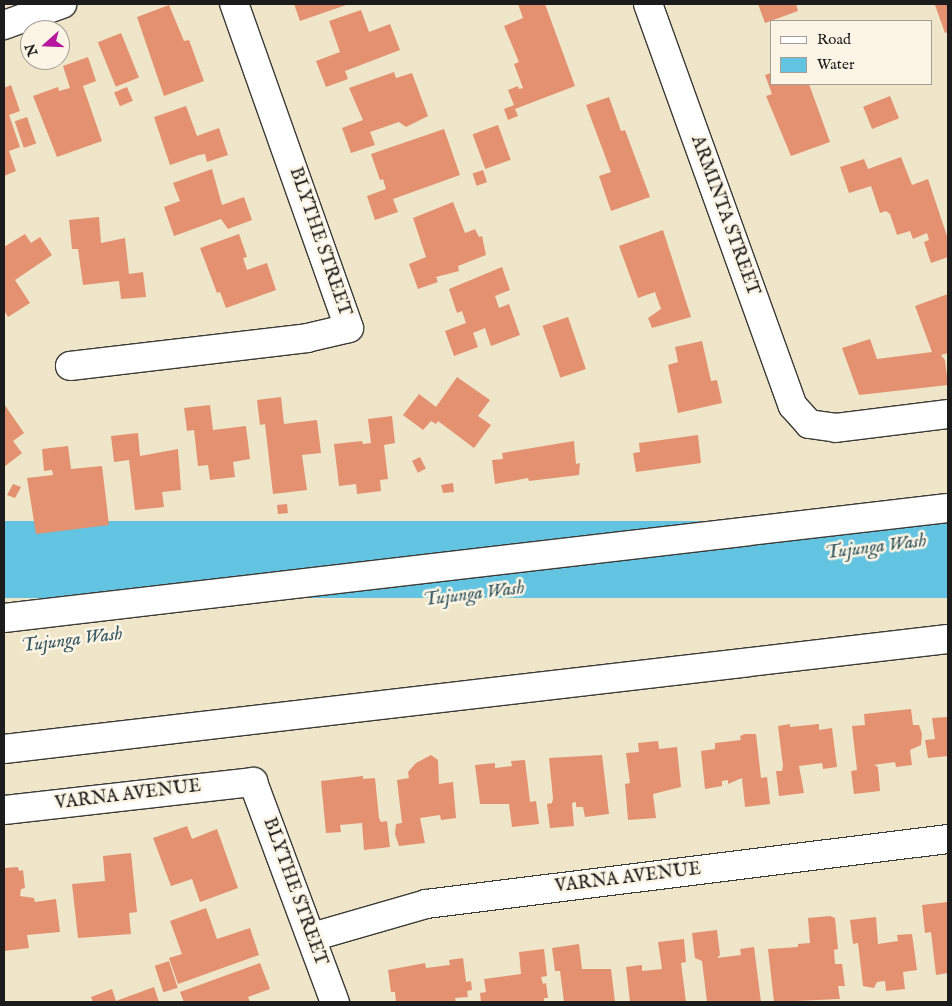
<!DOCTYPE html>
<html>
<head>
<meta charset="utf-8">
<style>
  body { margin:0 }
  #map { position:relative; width:952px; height:1006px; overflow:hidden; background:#efe6c9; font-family:"IM FELL English",serif }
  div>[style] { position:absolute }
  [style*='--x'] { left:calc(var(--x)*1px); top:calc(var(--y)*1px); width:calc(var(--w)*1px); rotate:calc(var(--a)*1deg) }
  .water>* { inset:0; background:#62c4e0; transform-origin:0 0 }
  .building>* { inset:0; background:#e39171; transform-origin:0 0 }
  .roads { filter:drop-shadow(1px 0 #3c3a36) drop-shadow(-1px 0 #3c3a36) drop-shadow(0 1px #3c3a36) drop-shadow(0 -1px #3c3a36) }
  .minor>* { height:28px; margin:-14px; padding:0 14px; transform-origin:14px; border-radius:14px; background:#fff }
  span { translate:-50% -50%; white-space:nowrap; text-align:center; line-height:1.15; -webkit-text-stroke:5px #fcf5e5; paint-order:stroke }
  .street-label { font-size:18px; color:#1c1c1c }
  .water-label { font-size:19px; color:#345761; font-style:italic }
  .frame { position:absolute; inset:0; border:5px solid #1c1c1c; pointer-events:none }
  .legend { position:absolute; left:770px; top:20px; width:162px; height:65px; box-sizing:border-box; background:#fcf5e5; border:1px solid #a29e95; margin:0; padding:6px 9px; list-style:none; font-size:15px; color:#1c1c1c }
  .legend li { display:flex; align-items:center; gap:10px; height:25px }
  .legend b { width:25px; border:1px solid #a29e95 }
  .north { position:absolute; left:20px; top:20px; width:50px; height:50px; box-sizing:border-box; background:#fcf5e5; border:1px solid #a29e95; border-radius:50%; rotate:250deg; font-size:14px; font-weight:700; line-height:20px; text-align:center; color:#1c1c1c }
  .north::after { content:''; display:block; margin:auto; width:18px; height:22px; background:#b5179e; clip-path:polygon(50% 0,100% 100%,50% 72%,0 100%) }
</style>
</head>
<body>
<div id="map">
  <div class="water">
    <i style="left:948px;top:521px;width:77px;height:951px;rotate:90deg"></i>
  </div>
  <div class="building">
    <i style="clip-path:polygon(294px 4px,349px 4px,300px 21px)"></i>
    <i style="clip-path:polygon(518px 4px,545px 4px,575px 86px,515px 109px,518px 116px,508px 120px,504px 109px,514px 105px,508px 90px,518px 86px,519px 89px,523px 88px,514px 64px,519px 62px,504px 26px,523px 18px)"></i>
    <i style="clip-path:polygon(758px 4px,796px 4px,798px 11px,765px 23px)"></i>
    <i style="clip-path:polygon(939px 4px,948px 4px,948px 32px,945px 33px,935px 5px)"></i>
    <i style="clip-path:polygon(169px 5px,184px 41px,189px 40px,204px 81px,164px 96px,137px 17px)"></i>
    <i style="clip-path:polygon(361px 10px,369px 32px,390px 24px,400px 50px,345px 71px,348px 79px,326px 87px,316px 61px,340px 52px,329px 21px)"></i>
    <i style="left:121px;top:33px;width:48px;height:25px;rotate:68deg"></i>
    <i style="clip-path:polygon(88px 57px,96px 81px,83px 86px,102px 141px,57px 157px,33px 96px,58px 87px,59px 91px,70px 88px,63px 66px)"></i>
    <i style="clip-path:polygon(394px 72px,396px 78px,412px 73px,428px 116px,406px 127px,399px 122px,370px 132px,375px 145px,351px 153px,342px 128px,363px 120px,349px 88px)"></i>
    <i style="clip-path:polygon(771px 73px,771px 84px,809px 84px,830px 142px,791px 156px,766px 96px,772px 94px,765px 75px)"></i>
    <i style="clip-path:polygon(11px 85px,20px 111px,9px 115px,20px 147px,9px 151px,16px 171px,4px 176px,4px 88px)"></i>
    <i style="left:127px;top:87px;width:15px;height:14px;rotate:67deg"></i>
    <i style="left:890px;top:96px;width:24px;height:29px;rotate:68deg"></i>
    <i style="clip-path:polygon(609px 97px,621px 131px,625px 130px,650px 197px,611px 211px,599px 176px,611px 172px,586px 105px)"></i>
    <i style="clip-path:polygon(186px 106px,197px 136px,219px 128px,228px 155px,207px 162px,205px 154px,199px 155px,170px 165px,154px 117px)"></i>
    <i style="left:27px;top:117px;width:28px;height:13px;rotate:71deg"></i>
    <i style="left:498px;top:125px;width:37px;height:27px;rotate:70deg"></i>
    <i style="clip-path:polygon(444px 129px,460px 175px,393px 199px,398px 212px,375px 220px,367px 196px,386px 189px,383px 179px,380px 180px,371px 154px)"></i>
    <i style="clip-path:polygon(901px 157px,912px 185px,928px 179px,948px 239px,948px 257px,931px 263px,924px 242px,929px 240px,927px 233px,913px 239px,910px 231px,897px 235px,890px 214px,886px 211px,880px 213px,871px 186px,849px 193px,840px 167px,864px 159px,868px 169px)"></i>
    <i style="clip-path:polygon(212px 169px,222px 205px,244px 197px,252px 220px,228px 229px,221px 219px,174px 236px,164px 207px,180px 201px,173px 183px)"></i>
    <i style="left:483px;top:170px;width:13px;height:11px;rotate:72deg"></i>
    <i style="clip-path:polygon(453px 202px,465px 233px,475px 229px,479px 237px,482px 236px,486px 255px,458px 266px,459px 271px,436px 277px,438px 282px,418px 289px,409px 264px,426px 257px,413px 218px)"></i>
    <i style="clip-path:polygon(99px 217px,101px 243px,125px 238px,129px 274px,143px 272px,146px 297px,121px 299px,119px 281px,83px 285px,78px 249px,72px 249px,69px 220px)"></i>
    <i style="clip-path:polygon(663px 230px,691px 317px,652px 328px,648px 318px,661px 309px,655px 292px,638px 298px,619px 246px)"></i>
    <i style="clip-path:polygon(25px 234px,31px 243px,40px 237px,52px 255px,15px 280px,30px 303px,8px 317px,4px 310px,4px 247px)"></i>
    <i style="clip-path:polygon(239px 234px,247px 257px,243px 258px,247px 270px,267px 263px,276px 290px,226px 308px,220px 292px,217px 293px,200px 248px)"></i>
    <i style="clip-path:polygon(502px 267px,510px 290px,495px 296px,499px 308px,509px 304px,520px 335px,491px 346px,485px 328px,473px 333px,478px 347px,454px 356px,445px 331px,466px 323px,462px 311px,457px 313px,449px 289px)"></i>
    <i style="clip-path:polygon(948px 294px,948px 353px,941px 355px,945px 360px,948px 385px,859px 395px,842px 348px,870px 339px,877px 359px,932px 352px,915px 306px)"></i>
    <i style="left:568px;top:317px;width:55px;height:27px;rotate:71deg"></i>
    <i style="clip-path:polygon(702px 341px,711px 381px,717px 380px,722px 403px,678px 413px,668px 365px,678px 362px,675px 347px)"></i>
    <i style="clip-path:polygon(457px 377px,490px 400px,478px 416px,491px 425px,474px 448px,438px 421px,436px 424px,431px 421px,423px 430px,403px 415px,419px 394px,436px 407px)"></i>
    <i style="clip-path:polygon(281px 397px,284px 424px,317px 420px,321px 453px,302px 455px,307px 490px,273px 494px,265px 424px,260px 425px,257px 400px)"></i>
    <i style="clip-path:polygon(4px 404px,24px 433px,13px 441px,22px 453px,4px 467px)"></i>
    <i style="clip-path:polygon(210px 405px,213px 430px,246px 426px,250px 459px,233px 462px,235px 477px,210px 480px,208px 465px,198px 466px,194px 430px,187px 431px,184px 408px)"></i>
    <i style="clip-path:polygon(392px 416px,395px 443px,384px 445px,388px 479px,380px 480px,381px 491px,357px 494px,356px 484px,339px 486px,334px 444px,362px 441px,363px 444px,371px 443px,368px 419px)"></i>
    <i style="clip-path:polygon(138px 433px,140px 456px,178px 449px,181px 490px,162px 492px,164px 507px,135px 510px,129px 460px,114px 462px,111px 436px)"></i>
    <i style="clip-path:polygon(698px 435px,701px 463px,636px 472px,633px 453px,640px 452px,639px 443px)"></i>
    <i style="clip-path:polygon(574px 441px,576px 464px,580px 463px,579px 475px,529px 481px,528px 478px,495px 484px,492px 460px,503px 459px,502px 453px)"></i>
    <i style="clip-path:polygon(68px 446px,71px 469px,102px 466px,109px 525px,36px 534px,27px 478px,53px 475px,52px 470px,44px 471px,42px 449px)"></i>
    <i style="left:420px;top:457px;width:13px;height:9px;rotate:63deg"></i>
    <i style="clip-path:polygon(453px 483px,454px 492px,443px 493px,441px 485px)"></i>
    <i style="clip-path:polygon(13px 484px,21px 487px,15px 498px,7px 495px)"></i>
    <i style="left:287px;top:504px;width:9px;height:10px;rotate:84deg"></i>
    <i style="clip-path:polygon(911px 709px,913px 725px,919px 725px,922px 734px,921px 745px,910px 750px,912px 765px,896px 767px,895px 762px,874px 765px,878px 767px,880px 791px,854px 794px,851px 771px,857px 770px,852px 726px,865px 725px,864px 714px)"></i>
    <i style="clip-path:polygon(948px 717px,948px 756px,928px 758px,925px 740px,935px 739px,932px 718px)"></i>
    <i style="clip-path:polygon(790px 724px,790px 727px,819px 724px,819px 730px,832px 728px,837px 767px,823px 769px,822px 763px,799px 766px,804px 793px,779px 796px,776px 771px,782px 771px,783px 766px,778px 726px)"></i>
    <i style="clip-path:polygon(745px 734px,756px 734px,761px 778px,767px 777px,770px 804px,745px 807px,742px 778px,728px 784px,728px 780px,722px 781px,722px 786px,705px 789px,701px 751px,715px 749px,715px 743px,741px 740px,740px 736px)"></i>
    <i style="clip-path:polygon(658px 741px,659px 749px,677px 747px,681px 787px,653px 794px,656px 818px,628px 820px,625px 784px,630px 783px,626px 753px,639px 752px,638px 743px)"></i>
    <i style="clip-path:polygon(431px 755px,438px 760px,439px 784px,453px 782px,456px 818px,441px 820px,440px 815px,420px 818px,425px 843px,399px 846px,395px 834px,396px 824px,402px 823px,397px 780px,409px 778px,408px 772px,416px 763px)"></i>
    <i style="clip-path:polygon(602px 755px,609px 814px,585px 817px,583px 807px,576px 807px,576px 802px,572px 803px,574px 826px,550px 828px,547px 804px,552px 803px,553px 798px,549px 758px)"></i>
    <i style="clip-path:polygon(525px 760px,530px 802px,536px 801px,539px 824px,512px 827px,509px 804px,480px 804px,475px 765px,495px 763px,495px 768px,512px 766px,511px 761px)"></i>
    <i style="clip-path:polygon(363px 776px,363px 779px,375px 778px,379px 818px,381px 822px,387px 821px,390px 847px,364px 850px,362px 823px,340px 825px,341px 832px,326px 833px,321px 781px)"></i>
    <i style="clip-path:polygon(187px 826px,192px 839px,217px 829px,238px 888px,200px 902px,192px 879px,171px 886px,153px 838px)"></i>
    <i style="clip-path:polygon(131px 853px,137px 912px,129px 913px,131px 934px,78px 938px,72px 884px,105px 881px,103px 856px)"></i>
    <i style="clip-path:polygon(18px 867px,19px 871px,23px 870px,25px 888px,21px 889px,20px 896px,34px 898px,35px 902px,56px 899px,60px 932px,27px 935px,29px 948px,4px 951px,4px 868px)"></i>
    <i style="clip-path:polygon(947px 902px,948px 973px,936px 975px,931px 932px,925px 933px,922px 905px)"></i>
    <i style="clip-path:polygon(206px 908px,217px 939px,250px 928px,259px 955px,178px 984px,169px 958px,182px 954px,170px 921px)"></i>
    <i style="clip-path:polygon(830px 916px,835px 918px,838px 949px,834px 950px,835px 964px,842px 964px,845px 986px,838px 986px,840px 999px,774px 1002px,768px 949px,798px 947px,798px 944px,810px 943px,808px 918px)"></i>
    <i style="clip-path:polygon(876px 917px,878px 944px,898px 941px,897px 935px,912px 934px,917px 970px,903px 972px,905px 989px,886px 991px,885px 981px,877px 982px,874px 988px,863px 986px,858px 943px,853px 944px,850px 920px)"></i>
    <i style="clip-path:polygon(717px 930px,720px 955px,717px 958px,741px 955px,740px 949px,754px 947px,761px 1002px,707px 1002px,702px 961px,695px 958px,692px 933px)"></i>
    <i style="clip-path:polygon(684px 939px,686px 962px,681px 963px,686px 1002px,630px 1002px,626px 967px,642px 965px,642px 971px,662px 969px,658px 942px)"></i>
    <i style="clip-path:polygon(579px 944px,582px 969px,611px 969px,615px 1002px,564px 1002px,560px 971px,555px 971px,552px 948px)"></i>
    <i style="clip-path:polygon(544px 949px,547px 976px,541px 977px,543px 984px,546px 983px,548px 998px,544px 998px,544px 1002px,481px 1002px,480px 993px,486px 992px,484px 979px,521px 974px,519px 952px)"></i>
    <i style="clip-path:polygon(463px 958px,466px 982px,471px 981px,472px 990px,467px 991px,468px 997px,455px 998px,456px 1002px,396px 1002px,395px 992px,391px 992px,388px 970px,425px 963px,426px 968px,450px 965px,449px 960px)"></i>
    <i style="left:169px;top:961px;width:28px;height:15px;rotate:72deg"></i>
    <i style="clip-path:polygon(260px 963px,270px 989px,248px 997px,250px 1002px,184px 1002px,180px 992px)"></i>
    <i style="clip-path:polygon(154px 987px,159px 1002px,93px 1002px,91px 997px,112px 989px,116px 1001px)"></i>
  </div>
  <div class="roads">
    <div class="minor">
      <i style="--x:648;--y:4;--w:427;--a:70.2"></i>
      <i style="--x:793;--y:406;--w:24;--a:48"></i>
      <i style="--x:809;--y:424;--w:27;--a:8"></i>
      <i style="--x:836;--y:428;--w:113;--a:-7.1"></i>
      <i style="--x:4;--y:25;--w:62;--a:-19.9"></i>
      <i style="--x:70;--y:366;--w:239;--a:-6.7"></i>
      <i style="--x:307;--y:338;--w:43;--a:-13.4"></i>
      <i style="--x:349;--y:328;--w:344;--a:-109.5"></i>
      <i style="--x:4;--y:618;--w:950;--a:-6.65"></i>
      <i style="--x:4;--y:749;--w:950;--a:-6.65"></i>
      <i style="--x:4;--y:810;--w:251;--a:-6.4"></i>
      <i style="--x:253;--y:782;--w:235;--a:69.6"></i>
      <i style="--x:312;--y:937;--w:119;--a:-16.1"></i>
      <i style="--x:426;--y:904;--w:526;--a:-7.1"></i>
    </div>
  </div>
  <div class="street-label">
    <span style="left:724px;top:216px;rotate:70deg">ARMINTA STREET</span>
    <span style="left:319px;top:242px;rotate:71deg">BLYTHE STREET</span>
    <span style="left:128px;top:796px;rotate:-7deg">VARNA AVENUE</span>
    <span style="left:628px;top:879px;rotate:-7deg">VARNA AVENUE</span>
    <span style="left:294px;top:892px;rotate:70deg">BLYTHE STREET</span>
  </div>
  <div class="water-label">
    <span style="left:876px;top:548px;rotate:-7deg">Tujunga Wash</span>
    <span style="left:474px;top:595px;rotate:-7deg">Tujunga Wash</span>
    <span style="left:72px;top:641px;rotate:-7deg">Tujunga Wash</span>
  </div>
  <div class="frame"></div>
  <ul class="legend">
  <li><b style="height:6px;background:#fff"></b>Road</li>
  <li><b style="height:14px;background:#62c4e0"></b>Water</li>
  </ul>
  <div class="north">N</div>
</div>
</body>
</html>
